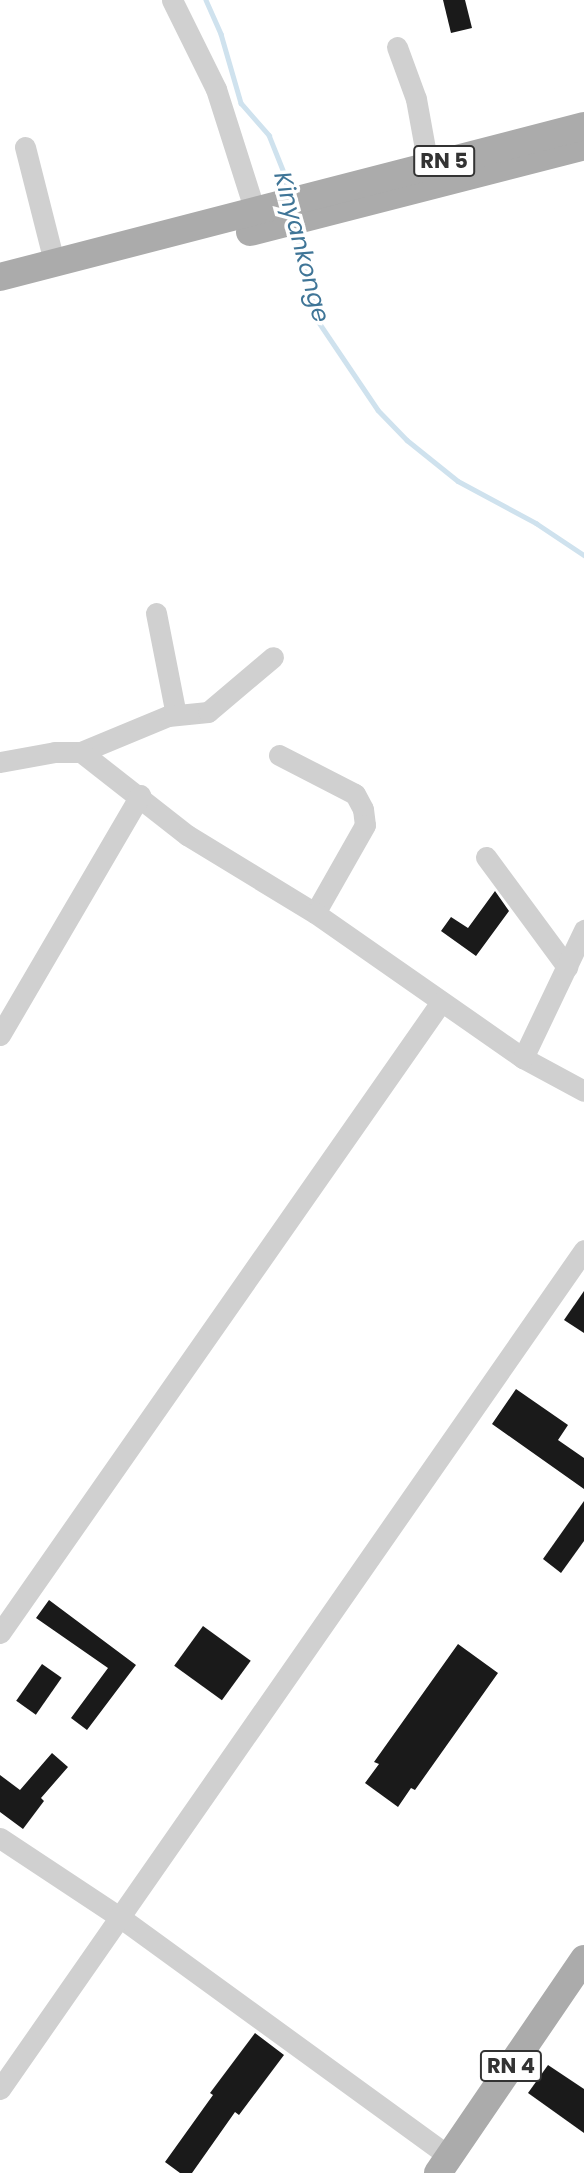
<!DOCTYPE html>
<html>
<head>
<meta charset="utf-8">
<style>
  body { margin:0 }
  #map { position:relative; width:584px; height:2173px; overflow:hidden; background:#fff; font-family:Poppins,sans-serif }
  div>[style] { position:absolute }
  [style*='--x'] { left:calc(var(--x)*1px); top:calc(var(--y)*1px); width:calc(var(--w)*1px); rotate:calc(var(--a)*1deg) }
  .stream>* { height:4.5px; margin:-2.25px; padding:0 2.25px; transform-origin:2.25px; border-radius:2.25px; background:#cfe2ee }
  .building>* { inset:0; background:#1a1a1a; transform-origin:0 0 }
  .minor>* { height:21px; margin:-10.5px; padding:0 10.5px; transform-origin:10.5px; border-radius:10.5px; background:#d0d0d0 }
  .major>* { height:28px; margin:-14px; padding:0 14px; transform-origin:14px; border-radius:14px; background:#ababab }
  span { translate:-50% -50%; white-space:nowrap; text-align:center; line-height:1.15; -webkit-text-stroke:7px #fff; paint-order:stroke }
  .shield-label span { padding:2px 5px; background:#fff; border:2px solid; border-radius:5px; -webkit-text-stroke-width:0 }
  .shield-label { font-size:21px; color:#333; font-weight:700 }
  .water-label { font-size:24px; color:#3f7597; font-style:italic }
</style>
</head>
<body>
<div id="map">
  <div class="stream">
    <i style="--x:206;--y:0;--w:37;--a:66"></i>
    <i style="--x:221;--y:34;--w:72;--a:73.8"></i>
    <i style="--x:241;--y:103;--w:43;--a:48.8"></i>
    <i style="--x:269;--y:135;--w:43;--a:68.2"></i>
    <i style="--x:285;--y:175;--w:18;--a:81"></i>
    <i style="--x:296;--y:232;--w:92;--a:76.1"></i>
    <i style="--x:318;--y:321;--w:107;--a:56"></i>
    <i style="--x:378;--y:410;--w:42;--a:46"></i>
    <i style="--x:407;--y:440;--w:65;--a:38.8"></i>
    <i style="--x:458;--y:481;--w:89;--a:28.3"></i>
    <i style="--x:536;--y:523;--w:58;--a:33.7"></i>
  </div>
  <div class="building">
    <i style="clip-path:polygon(443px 0,465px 0,472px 28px,451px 33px)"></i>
    <i style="clip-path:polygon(495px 891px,509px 911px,476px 956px,441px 931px,451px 917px,468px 928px)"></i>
    <i style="clip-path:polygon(584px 1291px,584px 1333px,564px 1320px)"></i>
    <i style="clip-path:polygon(516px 1389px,568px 1425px,558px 1440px,584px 1458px,584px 1489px,492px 1424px)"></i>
    <i style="clip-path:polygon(584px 1501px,584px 1541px,561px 1573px,543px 1559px)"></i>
    <i style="clip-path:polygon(49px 1600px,136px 1665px,87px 1730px,71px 1718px,108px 1668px,36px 1618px)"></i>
    <i style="left:203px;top:1626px;width:59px;height:49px;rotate:36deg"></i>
    <i style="clip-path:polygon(458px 1644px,498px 1673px,415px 1790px,411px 1788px,398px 1807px,365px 1783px,379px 1764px,374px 1762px)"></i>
    <i style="left:42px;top:1664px;width:24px;height:45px;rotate:35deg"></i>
    <i style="clip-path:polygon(52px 1753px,68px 1767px,41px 1798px,44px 1801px,23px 1829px,0 1812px,0 1775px,20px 1790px)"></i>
    <i style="clip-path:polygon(255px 2033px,284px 2055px,239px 2115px,235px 2112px,192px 2173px,180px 2173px,165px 2162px,213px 2095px,210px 2093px)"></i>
    <i style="clip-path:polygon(548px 2065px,584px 2089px,584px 2133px,528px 2093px)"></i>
  </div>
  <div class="minor">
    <i style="--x:172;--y:0;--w:99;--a:63.7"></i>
    <i style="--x:216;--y:89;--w:128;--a:72.3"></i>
    <i style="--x:397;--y:47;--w:55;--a:69.9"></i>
    <i style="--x:416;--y:99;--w:67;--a:79.7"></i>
    <i style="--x:25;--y:147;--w:119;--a:75.8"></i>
    <i style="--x:156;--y:613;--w:104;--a:78.9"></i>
    <i style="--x:81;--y:752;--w:94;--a:-22.5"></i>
    <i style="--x:168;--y:716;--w:40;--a:-5.7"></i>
    <i style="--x:208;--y:712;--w:85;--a:-40.2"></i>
    <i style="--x:279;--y:755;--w:85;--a:27.2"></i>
    <i style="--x:355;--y:794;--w:17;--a:62"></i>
    <i style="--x:363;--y:809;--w:16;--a:83"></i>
    <i style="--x:365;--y:825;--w:101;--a:119.6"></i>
    <i style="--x:0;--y:762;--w:56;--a:-10.3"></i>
    <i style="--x:55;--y:752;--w:26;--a:0"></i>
    <i style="--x:81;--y:752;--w:135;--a:38.1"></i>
    <i style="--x:187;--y:835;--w:150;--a:31.4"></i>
    <i style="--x:315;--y:913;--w:254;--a:34.9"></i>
    <i style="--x:523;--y:1058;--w:69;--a:28.4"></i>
    <i style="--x:486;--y:857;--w:137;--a:53.6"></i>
    <i style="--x:0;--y:1035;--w:278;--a:-59.7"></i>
    <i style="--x:523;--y:1058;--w:142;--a:-64.5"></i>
    <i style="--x:0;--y:1633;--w:770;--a:-55.05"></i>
    <i style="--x:0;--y:1838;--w:145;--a:33.5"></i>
    <i style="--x:121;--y:1918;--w:407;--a:36"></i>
    <i style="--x:0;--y:2089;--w:1022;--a:-55.16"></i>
  </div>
  <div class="major">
    <i style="--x:250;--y:232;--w:345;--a:-14.4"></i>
    <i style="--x:0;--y:277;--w:603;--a:-14.5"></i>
    <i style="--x:438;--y:2173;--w:259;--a:-55.7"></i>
  </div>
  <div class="shield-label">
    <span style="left:444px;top:161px">RN 5</span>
    <span style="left:511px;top:2066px">RN 4</span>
  </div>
  <div class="water-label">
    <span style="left:302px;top:247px;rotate:75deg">Kinyankonge</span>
  </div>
</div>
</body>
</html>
